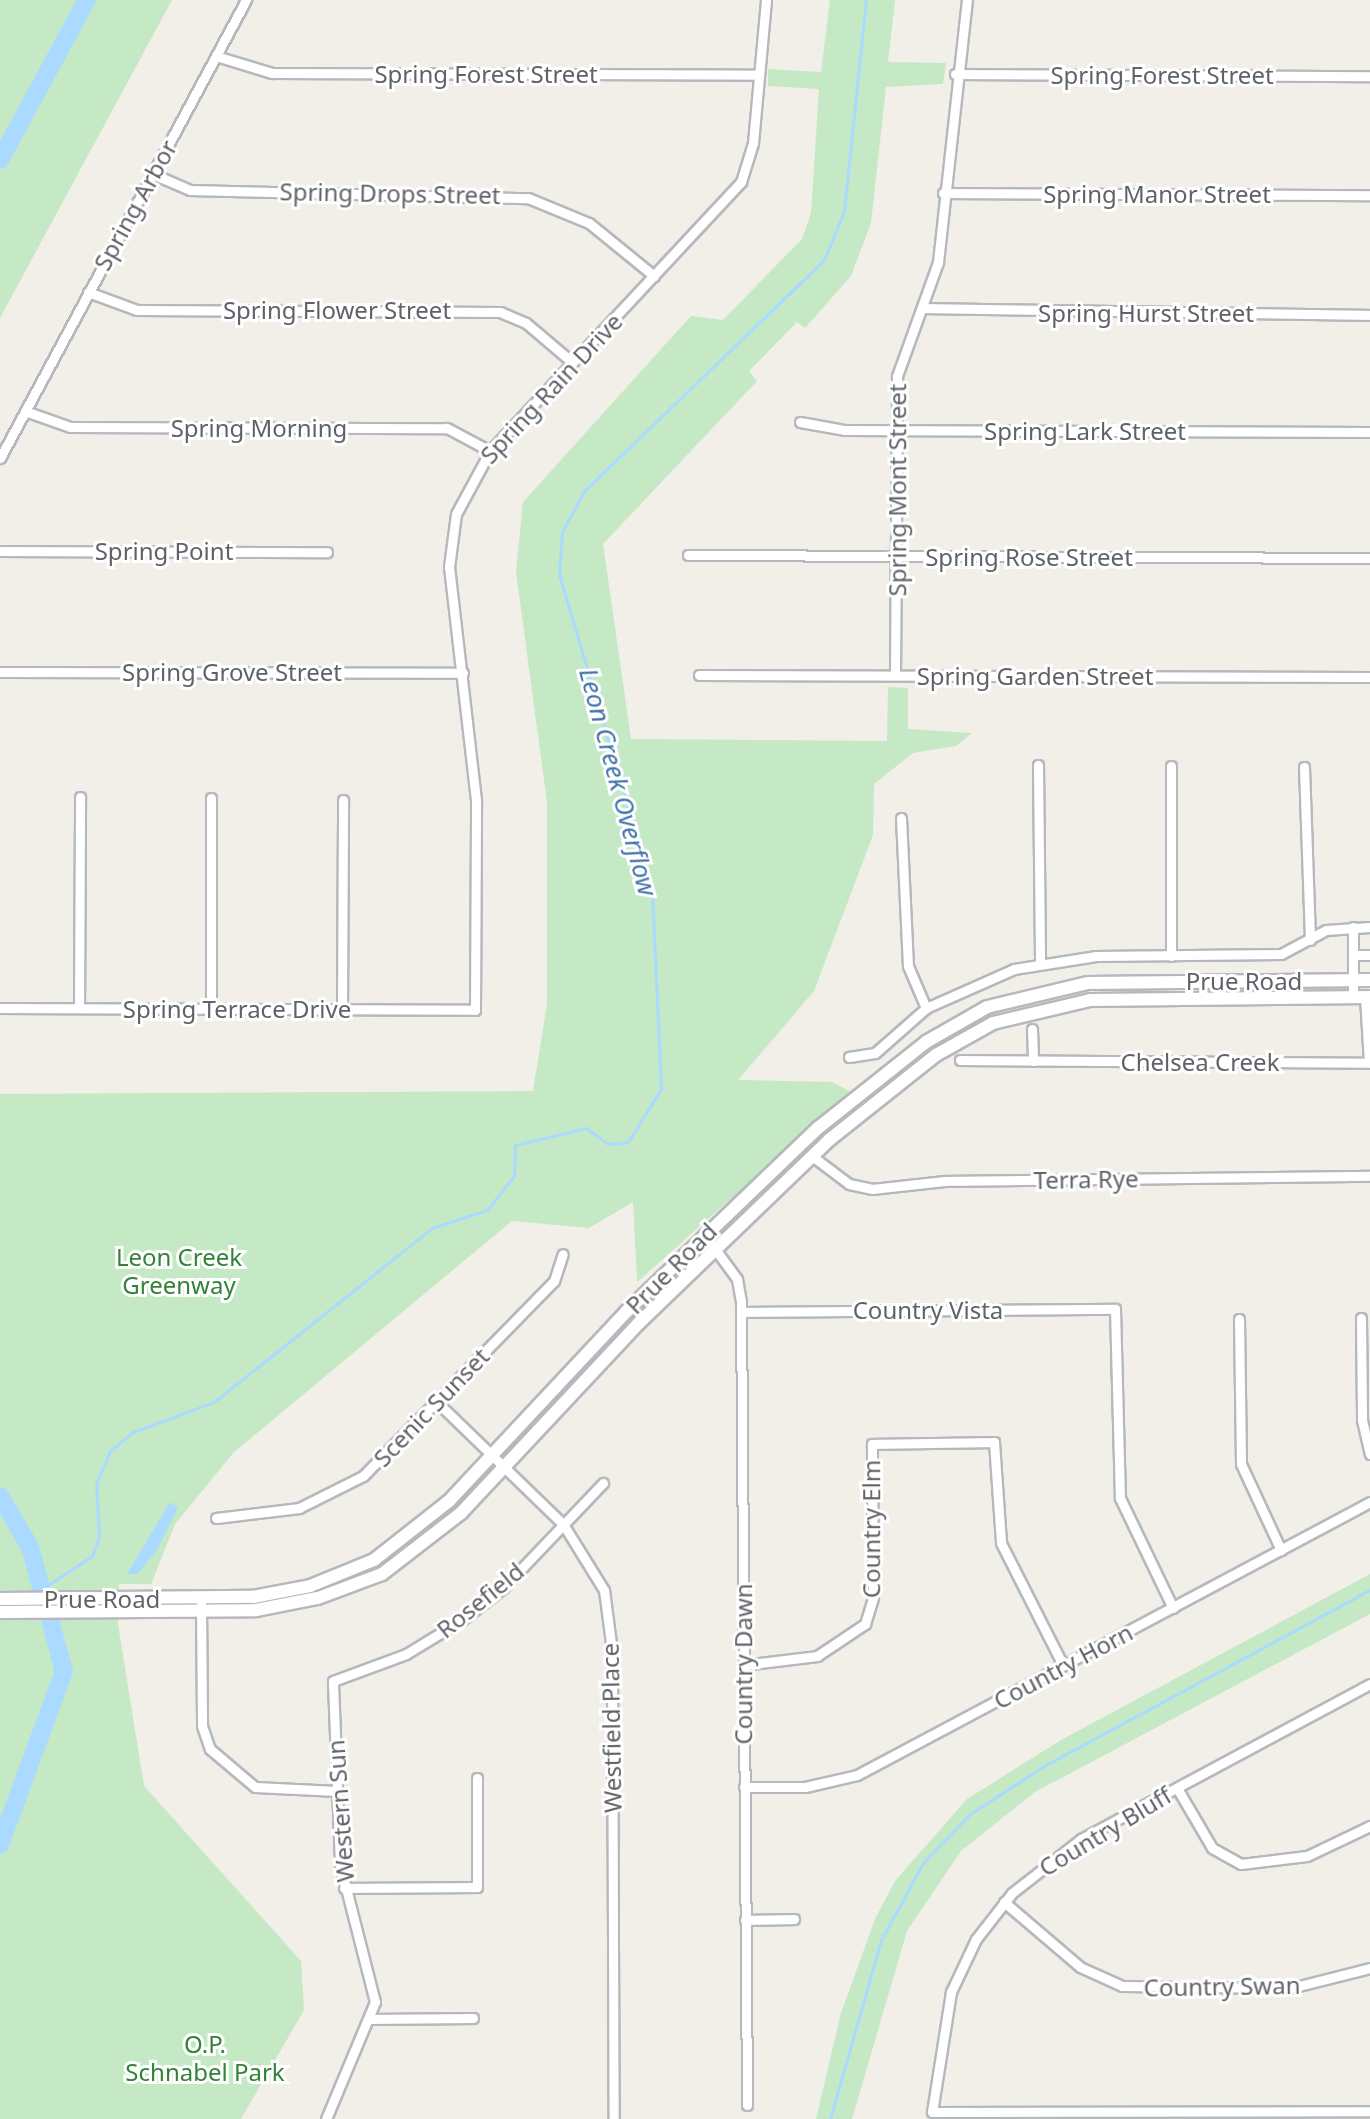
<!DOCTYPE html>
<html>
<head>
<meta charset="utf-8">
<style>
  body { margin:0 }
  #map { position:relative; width:1370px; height:2119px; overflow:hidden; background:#f1efe8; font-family:"Noto Sans",sans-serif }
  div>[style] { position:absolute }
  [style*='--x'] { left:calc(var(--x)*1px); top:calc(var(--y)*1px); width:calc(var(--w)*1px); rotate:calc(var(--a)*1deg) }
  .green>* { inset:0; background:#c5e8c5 }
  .water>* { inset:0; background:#aadaff }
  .stream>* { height:3px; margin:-1.5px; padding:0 1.5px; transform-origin:1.5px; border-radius:1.5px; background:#aadaff }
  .river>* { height:18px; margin:-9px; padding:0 9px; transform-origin:9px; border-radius:9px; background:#aadaff }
  .roads { filter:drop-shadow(2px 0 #b5b8bc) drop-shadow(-2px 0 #b5b8bc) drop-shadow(0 2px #b5b8bc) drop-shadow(0 -2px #b5b8bc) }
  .street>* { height:9px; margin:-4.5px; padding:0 4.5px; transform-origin:4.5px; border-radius:4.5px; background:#fff }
  .secondary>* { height:12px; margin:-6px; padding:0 6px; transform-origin:6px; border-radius:6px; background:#fff }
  span { translate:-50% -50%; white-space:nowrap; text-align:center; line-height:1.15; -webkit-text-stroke:6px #fff; paint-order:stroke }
  .street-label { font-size:24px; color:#5f6368 }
  .park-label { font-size:24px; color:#348238 }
  .water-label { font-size:26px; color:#4174aa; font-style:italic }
</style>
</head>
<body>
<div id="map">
  <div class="green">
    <i style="clip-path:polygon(0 0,172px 0,0 318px)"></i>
    <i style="clip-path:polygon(830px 0,895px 0,888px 62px,946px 63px,943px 84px,886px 87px,871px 223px,851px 276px,805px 328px,797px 322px,749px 371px,757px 381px,603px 544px,631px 739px,887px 741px,888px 687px,908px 688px,908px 729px,972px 733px,956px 746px,913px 753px,874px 784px,873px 835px,814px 991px,738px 1080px,832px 1082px,851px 1092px,637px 1282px,633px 1202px,589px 1228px,512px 1221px,234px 1452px,175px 1524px,151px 1584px,119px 1584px,118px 1624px,144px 1786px,301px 1961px,304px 2010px,241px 2119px,0 2119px,0 1094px,533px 1091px,547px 1004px,547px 802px,516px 572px,523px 502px,691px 316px,723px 320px,802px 239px,811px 213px,819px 89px,768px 86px,768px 69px,821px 72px)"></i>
    <i style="clip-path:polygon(697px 1251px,695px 1257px,555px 1405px,585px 1365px)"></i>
    <i style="clip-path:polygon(1370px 1574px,1370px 1614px,1035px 1792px,961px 1851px,907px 1931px,852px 2119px,816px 2119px,841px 2013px,875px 1919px,895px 1881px,967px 1799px,1061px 1740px)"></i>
  </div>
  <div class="water">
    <i style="clip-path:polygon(170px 1502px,178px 1508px,155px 1553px,137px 1574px,127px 1574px)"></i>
  </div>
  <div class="stream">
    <i style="--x:42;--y:1589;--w:60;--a:-33.4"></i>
    <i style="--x:92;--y:1556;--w:20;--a:-70"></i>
    <i style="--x:99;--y:1537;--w:53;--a:-93.2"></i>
    <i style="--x:96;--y:1484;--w:36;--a:-67"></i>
    <i style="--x:110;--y:1451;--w:30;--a:-40"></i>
    <i style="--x:133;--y:1432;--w:86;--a:-20.3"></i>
    <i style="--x:214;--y:1402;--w:279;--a:-38.6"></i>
    <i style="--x:432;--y:1228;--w:58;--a:-18.1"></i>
    <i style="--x:487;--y:1210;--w:43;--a:-51.5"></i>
    <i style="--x:514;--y:1176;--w:31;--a:-88"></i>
    <i style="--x:515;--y:1145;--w:73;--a:-13.5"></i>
    <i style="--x:586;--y:1128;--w:27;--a:36"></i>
    <i style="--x:608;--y:1144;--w:20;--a:-6"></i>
    <i style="--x:628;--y:1142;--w:62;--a:-58.1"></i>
    <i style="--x:661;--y:1089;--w:201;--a:-92.6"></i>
    <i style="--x:652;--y:888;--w:327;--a:-106.5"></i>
    <i style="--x:559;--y:575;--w:43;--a:-86"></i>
    <i style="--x:562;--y:532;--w:47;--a:-61.8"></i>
    <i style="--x:584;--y:491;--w:333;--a:-43.9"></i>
    <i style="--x:824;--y:260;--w:52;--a:-67.4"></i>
    <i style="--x:844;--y:212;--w:213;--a:-84.1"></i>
    <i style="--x:830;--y:2119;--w:186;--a:-74.1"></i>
    <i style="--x:881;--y:1940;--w:88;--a:-61.4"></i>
    <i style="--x:923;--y:1863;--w:68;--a:-46.2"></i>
    <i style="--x:970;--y:1814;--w:88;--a:-33"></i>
    <i style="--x:1044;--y:1766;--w:370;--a:-28.4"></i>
  </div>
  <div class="river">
    <i style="--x:0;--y:160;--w:182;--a:-61.5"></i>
    <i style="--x:0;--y:1496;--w:59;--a:59.5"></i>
    <i style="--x:30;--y:1547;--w:129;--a:74.7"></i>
    <i style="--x:64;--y:1671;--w:185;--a:110.2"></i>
  </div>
  <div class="roads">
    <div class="street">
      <i style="--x:216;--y:56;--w:59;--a:16.9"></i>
      <i style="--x:272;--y:73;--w:487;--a:0.2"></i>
      <i style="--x:955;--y:74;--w:415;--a:0.3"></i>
      <i style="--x:153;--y:174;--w:40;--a:23.4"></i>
      <i style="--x:190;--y:190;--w:338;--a:1.4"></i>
      <i style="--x:528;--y:198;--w:66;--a:22.3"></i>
      <i style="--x:589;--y:223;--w:84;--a:39.2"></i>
      <i style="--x:943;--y:193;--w:427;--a:0.3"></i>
      <i style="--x:88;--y:292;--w:52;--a:20.2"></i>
      <i style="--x:137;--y:310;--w:363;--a:0.3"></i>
      <i style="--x:500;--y:312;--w:28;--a:23"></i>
      <i style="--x:526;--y:323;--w:60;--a:40.3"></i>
      <i style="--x:924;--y:308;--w:446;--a:0.9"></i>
      <i style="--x:25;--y:411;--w:48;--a:19.6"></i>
      <i style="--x:70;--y:427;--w:377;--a:0.2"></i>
      <i style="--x:447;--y:428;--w:49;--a:28.1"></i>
      <i style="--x:800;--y:422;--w:46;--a:10.1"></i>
      <i style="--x:845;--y:430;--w:525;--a:0.22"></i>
      <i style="--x:0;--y:458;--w:520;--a:-61.76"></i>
      <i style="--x:0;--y:551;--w:327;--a:0.2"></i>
      <i style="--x:688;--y:555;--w:682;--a:0.25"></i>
      <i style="--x:0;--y:672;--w:463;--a:0.1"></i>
      <i style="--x:699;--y:675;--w:671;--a:0.17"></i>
      <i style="--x:895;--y:675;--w:299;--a:-89.6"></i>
      <i style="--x:897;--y:376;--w:121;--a:-70.2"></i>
      <i style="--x:938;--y:262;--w:264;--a:-83.7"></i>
      <i style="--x:1038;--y:765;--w:198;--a:89.4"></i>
      <i style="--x:1171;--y:766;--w:190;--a:90"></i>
      <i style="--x:1304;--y:767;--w:173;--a:88"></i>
      <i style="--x:901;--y:818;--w:148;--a:87.3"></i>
      <i style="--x:908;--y:966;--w:46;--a:66.8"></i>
      <i style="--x:1353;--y:927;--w:70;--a:90"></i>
      <i style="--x:1353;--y:955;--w:17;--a:0"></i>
      <i style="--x:1365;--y:997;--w:66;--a:86.5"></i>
      <i style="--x:0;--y:1008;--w:475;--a:0.2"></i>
      <i style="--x:475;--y:1010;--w:210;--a:-89.7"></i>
      <i style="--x:476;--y:800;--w:235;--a:-96.6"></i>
      <i style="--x:449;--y:567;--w:53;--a:-82.5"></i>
      <i style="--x:456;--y:514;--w:72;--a:-61.6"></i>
      <i style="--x:490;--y:451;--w:368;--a:-47"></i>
      <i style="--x:741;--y:182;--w:41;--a:-72.9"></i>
      <i style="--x:753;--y:143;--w:144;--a:-84.8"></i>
      <i style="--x:79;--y:1008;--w:211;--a:-89.7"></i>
      <i style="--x:211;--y:1009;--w:211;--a:-90"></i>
      <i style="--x:342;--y:1009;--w:209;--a:-89.7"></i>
      <i style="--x:1032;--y:1029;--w:32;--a:88"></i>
      <i style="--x:849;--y:1057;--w:26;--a:-9"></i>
      <i style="--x:875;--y:1053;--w:68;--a:-41.4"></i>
      <i style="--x:926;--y:1008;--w:96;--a:-23.9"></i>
      <i style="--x:1014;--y:969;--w:83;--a:-9"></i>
      <i style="--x:1096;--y:956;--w:185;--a:-0.6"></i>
      <i style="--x:1281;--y:954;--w:51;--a:-28.1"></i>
      <i style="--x:1326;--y:930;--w:44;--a:-3.9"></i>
      <i style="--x:960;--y:1060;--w:406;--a:0.4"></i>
      <i style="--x:812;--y:1156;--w:46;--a:37.1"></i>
      <i style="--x:849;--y:1184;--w:24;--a:12"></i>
      <i style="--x:872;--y:1189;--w:73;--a:-6.3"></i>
      <i style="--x:945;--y:1181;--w:425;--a:-0.7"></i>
      <i style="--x:704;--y:1234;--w:56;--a:53.7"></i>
      <i style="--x:737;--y:1279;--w:23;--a:80"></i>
      <i style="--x:741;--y:1302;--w:803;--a:89.57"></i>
      <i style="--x:741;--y:1312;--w:374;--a:-0.5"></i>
      <i style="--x:1115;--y:1309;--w:189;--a:88.5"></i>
      <i style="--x:1120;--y:1498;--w:122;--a:64.3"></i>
      <i style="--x:1361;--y:1318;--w:102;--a:89.4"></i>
      <i style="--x:1362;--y:1420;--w:35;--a:77"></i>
      <i style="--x:1239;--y:1319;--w:145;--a:89.2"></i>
      <i style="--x:1241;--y:1464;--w:95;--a:65.1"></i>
      <i style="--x:438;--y:1403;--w:174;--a:44.1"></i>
      <i style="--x:563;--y:1524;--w:78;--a:58.2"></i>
      <i style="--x:604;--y:1590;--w:62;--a:82.5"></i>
      <i style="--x:612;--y:1651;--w:468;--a:89.8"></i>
      <i style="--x:216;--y:1518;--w:84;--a:-6.9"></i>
      <i style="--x:299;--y:1508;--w:72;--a:-26.6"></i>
      <i style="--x:363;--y:1476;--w:273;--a:-45.6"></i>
      <i style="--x:554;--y:1281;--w:28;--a:-72"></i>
      <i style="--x:201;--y:1604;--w:122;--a:89.5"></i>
      <i style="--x:202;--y:1726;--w:24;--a:71"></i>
      <i style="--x:210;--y:1749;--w:59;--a:40.2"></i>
      <i style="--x:255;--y:1787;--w:82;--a:2.8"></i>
      <i style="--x:743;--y:1665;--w:75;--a:-6.9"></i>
      <i style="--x:817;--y:1656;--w:58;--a:-33.7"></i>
      <i style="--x:865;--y:1624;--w:28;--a:-73"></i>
      <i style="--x:873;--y:1597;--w:153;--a:-90.4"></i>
      <i style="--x:872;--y:1444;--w:122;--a:-0.9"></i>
      <i style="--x:994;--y:1442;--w:101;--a:86"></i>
      <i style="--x:1001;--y:1543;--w:137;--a:63.1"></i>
      <i style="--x:1370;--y:1684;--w:328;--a:151.8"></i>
      <i style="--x:1081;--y:1839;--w:88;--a:142"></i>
      <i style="--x:1012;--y:1893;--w:58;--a:128"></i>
      <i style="--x:976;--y:1939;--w:59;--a:115.3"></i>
      <i style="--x:951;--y:1992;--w:121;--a:99"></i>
      <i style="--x:932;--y:2112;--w:438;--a:-0.1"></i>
      <i style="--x:744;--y:1787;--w:61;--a:0"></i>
      <i style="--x:805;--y:1787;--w:53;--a:-13"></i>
      <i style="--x:857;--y:1775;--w:581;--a:-28.02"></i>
      <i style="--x:1177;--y:1788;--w:69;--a:59.7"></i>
      <i style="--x:1212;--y:1848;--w:33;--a:29"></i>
      <i style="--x:1241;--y:1864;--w:66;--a:-6.9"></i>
      <i style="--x:1307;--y:1856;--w:70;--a:-25.5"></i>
      <i style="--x:344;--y:1888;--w:133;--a:-0.4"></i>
      <i style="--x:477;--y:1887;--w:109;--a:-90"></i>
      <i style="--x:1004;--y:1902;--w:100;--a:40.5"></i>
      <i style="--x:1080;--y:1967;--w:46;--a:24.3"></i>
      <i style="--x:1122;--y:1986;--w:169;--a:0.7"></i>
      <i style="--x:1291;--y:1988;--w:81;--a:-14.2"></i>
      <i style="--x:745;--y:1920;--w:49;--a:-1.2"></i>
      <i style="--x:371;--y:2019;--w:102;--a:-0.6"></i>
      <i style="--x:326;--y:2119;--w:127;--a:-67.3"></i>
      <i style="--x:375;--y:2002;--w:141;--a:-104.3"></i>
      <i style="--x:340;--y:1865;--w:184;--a:-92.2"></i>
      <i style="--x:333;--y:1681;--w:78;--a:-20.3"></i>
      <i style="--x:406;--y:1654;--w:66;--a:-31.3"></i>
      <i style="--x:462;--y:1620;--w:52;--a:-38"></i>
      <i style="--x:503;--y:1588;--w:145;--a:-46.4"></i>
    </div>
    <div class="secondary">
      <i style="--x:0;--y:1599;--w:253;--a:-0.5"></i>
      <i style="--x:253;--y:1597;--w:58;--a:-10.9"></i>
      <i style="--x:310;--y:1586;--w:69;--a:-22.1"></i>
      <i style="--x:374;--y:1560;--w:95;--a:-38.2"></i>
      <i style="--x:449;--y:1501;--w:260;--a:-46.9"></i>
      <i style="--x:627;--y:1311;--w:265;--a:-43.8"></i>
      <i style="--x:818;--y:1128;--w:138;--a:-38.5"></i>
      <i style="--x:926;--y:1042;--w:70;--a:-29.8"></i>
      <i style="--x:987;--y:1007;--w:104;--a:-13.4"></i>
      <i style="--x:1088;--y:983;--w:282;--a:-0.6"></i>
      <i style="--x:0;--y:1612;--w:256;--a:-0.4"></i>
      <i style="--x:256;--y:1610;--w:63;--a:-11"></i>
      <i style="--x:318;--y:1598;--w:68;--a:-20.6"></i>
      <i style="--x:382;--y:1574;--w:100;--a:-37.7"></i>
      <i style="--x:461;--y:1513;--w:260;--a:-46.9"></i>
      <i style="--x:639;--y:1323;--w:264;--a:-43.9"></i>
      <i style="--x:829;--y:1140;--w:137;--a:-38.5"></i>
      <i style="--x:936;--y:1055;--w:65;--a:-29.3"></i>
      <i style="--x:993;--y:1023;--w:100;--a:-13.3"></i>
      <i style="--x:1090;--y:1000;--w:280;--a:-0.6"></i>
    </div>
  </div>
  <div class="street-label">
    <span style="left:486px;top:74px">Spring Forest Street</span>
    <span style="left:1162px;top:75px">Spring Forest Street</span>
    <span style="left:390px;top:193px;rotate:1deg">Spring Drops Street</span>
    <span style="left:1157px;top:194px">Spring Manor Street</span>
    <span style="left:135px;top:205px;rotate:-61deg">Spring Arbor</span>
    <span style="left:337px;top:310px">Spring Flower Street</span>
    <span style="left:1146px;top:313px">Spring Hurst Street</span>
    <span style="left:551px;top:388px;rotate:-47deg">Spring Rain Drive</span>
    <span style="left:259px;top:428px">Spring Morning</span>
    <span style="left:1085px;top:431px">Spring Lark Street</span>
    <span style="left:897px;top:490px;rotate:-90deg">Spring Mont Street</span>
    <span style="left:164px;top:551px">Spring Point</span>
    <span style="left:1029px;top:557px">Spring Rose Street</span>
    <span style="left:232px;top:672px">Spring Grove Street</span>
    <span style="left:1035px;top:676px">Spring Garden Street</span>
    <span style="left:1244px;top:981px">Prue Road</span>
    <span style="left:237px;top:1009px">Spring Terrace Drive</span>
    <span style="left:1200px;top:1062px">Chelsea Creek</span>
    <span style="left:1086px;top:1179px;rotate:-1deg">Terra Rye</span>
    <span style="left:671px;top:1268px;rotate:-45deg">Prue Road</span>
    <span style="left:928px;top:1310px">Country Vista</span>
    <span style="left:431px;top:1407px;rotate:-46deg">Scenic Sunset</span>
    <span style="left:871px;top:1529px;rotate:-90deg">Country Elm</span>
    <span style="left:102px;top:1599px">Prue Road</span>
    <span style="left:480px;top:1600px;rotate:-39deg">Rosefield</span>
    <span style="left:743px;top:1664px;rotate:-90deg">Country Dawn</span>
    <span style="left:1063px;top:1666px;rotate:-28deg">Country Horn</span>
    <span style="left:611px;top:1728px;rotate:-91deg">Westfield Place</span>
    <span style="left:340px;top:1811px;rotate:-94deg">Western Sun</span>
    <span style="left:1105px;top:1831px;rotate:-31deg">Country Bluff</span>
    <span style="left:1222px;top:1986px;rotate:-1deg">Country Swan</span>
  </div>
  <div class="park-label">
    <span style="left:179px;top:1271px">Leon Creek<br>Greenway</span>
    <span style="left:205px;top:2058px">O.P.<br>Schnabel Park</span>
  </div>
  <div class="water-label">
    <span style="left:618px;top:782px;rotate:75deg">Leon Creek Overflow</span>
  </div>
</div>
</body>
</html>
